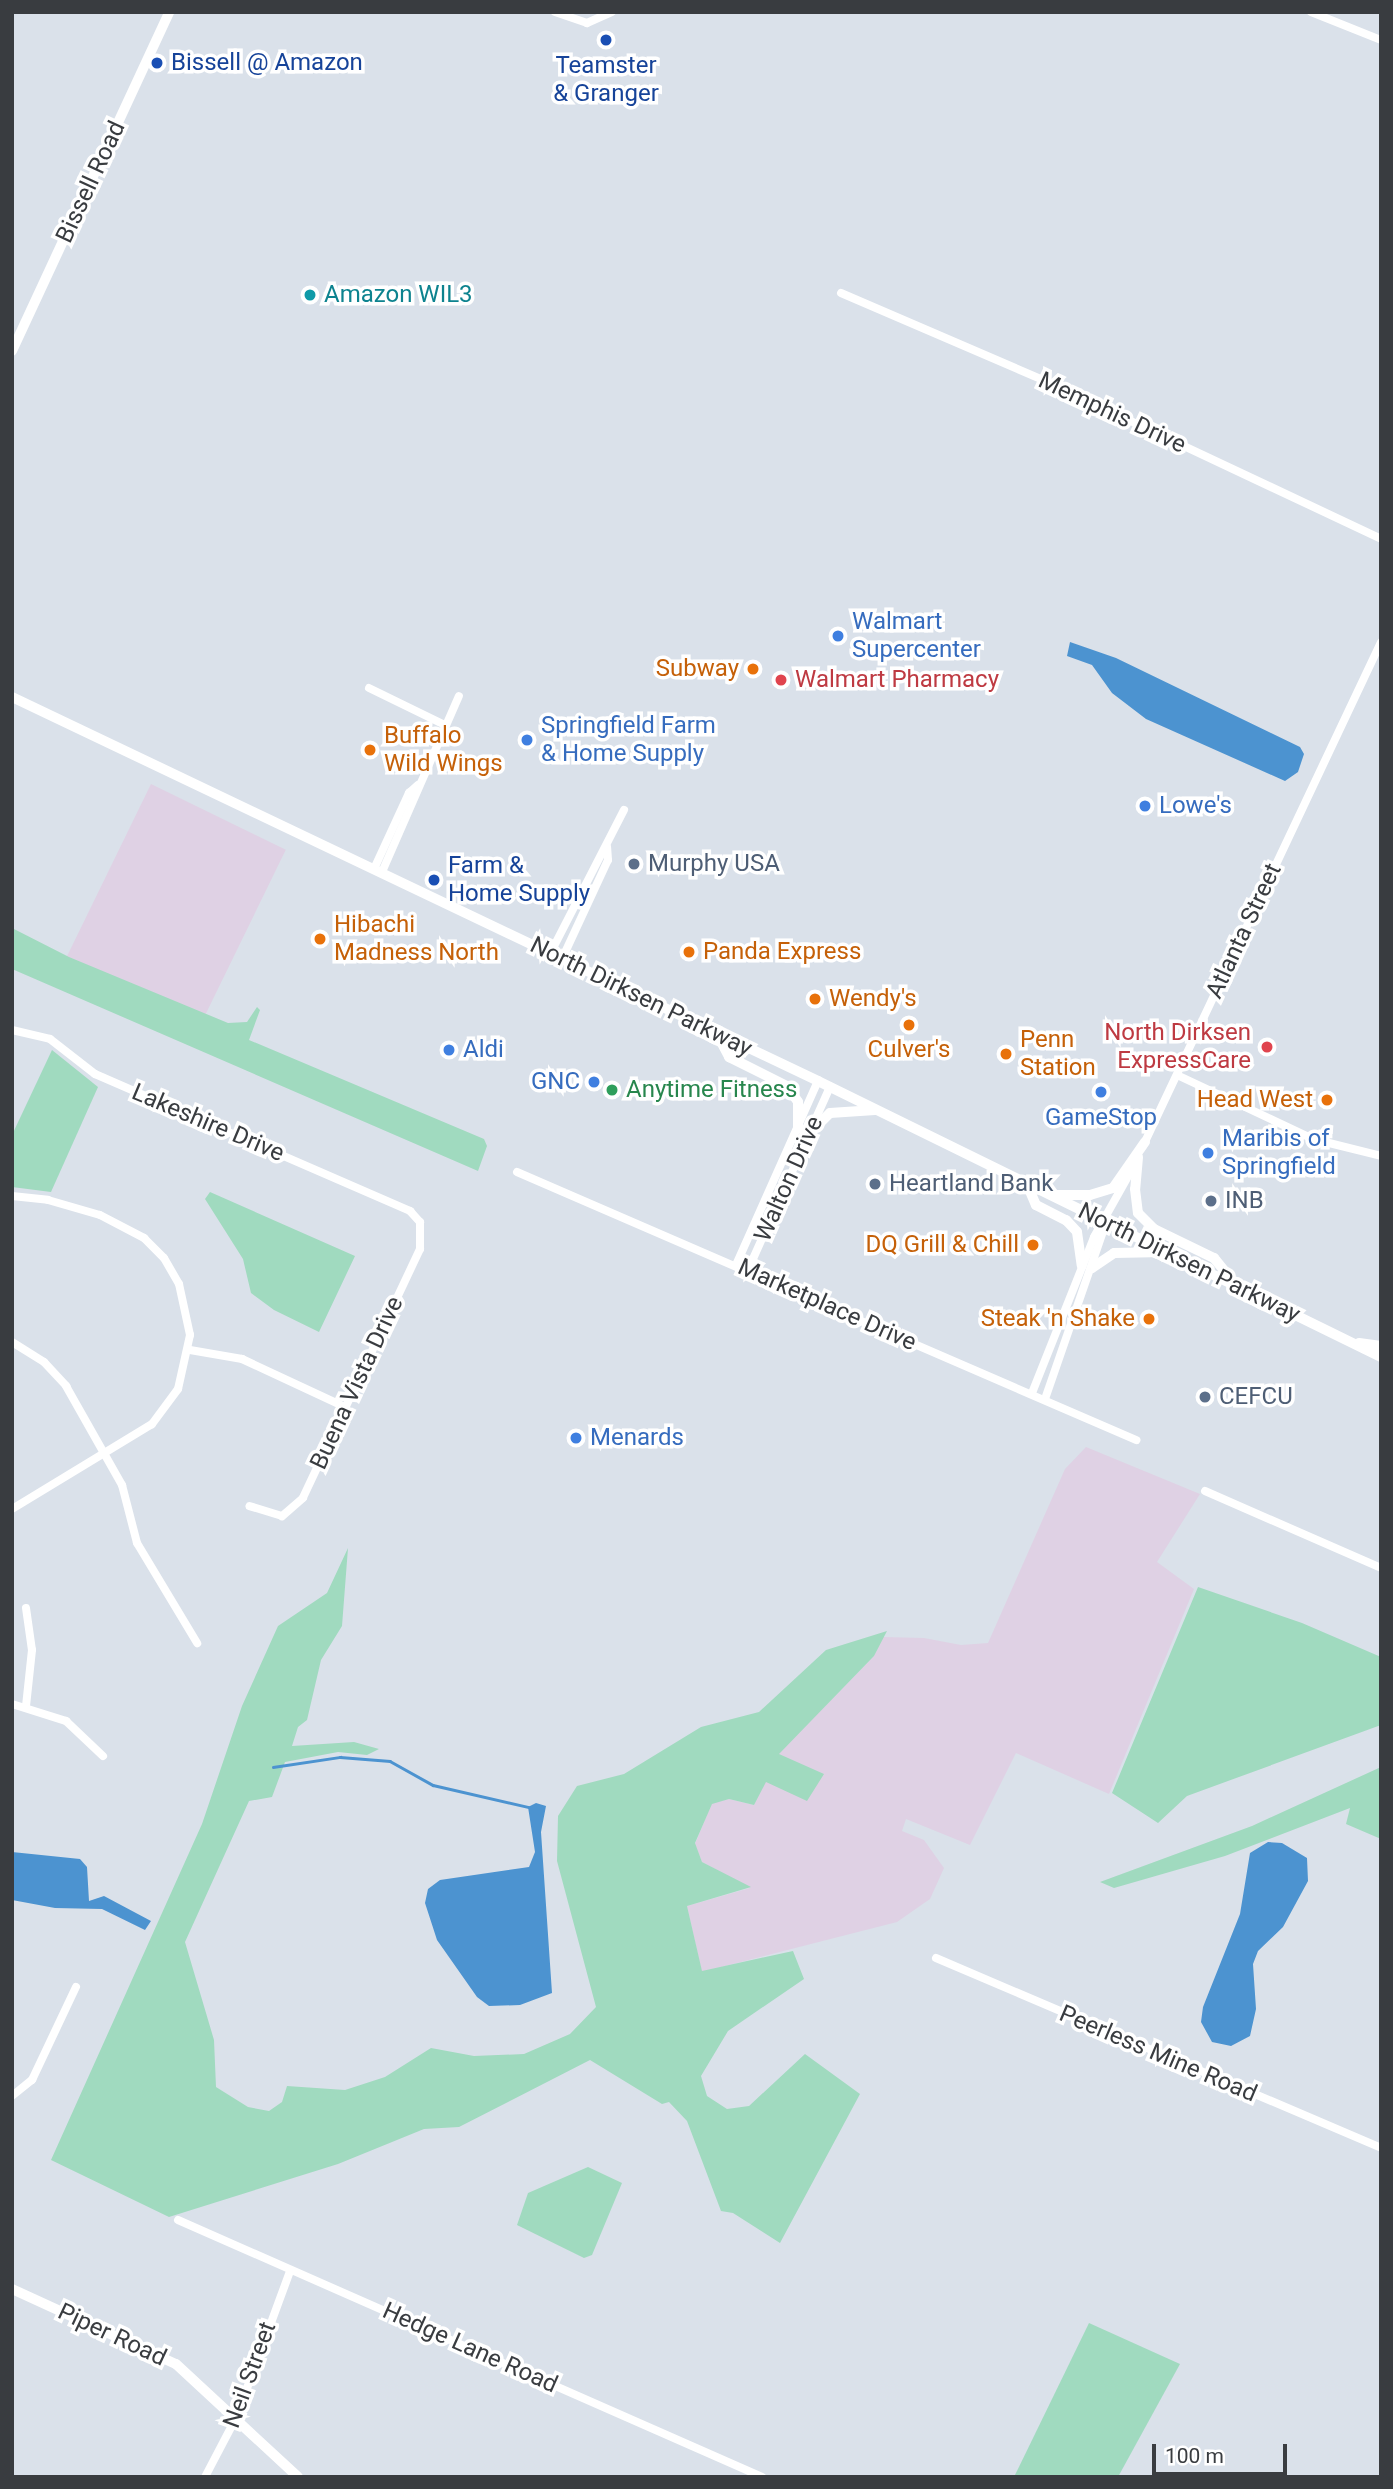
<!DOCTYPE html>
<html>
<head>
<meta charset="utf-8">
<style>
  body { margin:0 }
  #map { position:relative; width:1393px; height:2489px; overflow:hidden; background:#dae1ea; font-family:Roboto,sans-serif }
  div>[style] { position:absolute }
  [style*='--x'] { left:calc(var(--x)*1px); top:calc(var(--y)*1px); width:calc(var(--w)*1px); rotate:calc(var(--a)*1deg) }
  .industrial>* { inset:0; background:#dfd1e4; transform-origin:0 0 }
  .green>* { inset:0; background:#a0dabf }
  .water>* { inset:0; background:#4c93d0 }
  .stream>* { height:2.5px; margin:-1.25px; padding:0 1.25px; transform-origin:1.25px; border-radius:1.25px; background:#4c93d0 }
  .street>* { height:8px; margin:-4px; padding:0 4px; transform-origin:4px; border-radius:4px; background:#fff }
  .secondary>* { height:10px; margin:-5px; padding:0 5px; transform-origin:5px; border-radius:5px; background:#fff }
  .dots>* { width:19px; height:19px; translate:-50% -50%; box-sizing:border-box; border:4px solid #fff; border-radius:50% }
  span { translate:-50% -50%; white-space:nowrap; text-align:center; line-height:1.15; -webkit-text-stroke:7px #fff; paint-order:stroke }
  .transit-label { font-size:24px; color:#164399 }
  .left { translate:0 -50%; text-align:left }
  .street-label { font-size:24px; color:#393c40 }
  .culture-label { font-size:24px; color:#0d838f }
  .shop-label { font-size:24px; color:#366cbe }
  .right { translate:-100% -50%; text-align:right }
  .food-label { font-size:24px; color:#c56008 }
  .health-label { font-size:24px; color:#be3a42 }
  .service-label { font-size:24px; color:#4e5e75 }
  .leisure-label { font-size:24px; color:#27864d }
  .frame { position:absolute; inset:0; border:14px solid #393c40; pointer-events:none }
  .scale { position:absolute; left:1152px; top:2444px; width:135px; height:32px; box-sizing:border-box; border:4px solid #393c40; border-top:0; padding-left:9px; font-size:21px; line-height:24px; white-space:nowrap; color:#393c40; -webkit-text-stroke:5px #fff; paint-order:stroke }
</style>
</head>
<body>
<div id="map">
  <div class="industrial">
    <i style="left:151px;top:784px;width:150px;height:195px;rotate:26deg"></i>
    <i style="clip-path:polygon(1086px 1447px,1200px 1494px,1157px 1562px,1194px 1589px,1109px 1794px,1016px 1753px,970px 1845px,906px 1819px,902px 1831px,924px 1840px,944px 1868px,930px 1899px,897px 1922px,702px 1972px,687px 1906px,750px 1888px,702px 1862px,695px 1844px,712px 1803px,729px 1799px,754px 1805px,778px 1754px,874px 1656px,883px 1637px,924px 1638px,961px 1645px,988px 1643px,1065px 1469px)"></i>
  </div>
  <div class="green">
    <i style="clip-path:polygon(12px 928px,69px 957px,228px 1023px,247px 1022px,257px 1007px,260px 1010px,249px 1040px,484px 1139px,487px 1146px,478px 1171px,12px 969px)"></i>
    <i style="clip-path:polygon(52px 1050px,98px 1087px,51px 1192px,12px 1187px,12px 1135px)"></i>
    <i style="clip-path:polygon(210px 1192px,355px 1256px,319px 1332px,274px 1310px,251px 1293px,243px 1259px,205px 1199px)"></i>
    <i style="clip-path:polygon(348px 1548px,342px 1626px,321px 1660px,307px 1720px,298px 1727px,292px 1746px,354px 1742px,379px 1749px,367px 1755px,338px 1752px,285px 1762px,272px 1797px,249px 1801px,185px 1942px,214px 2040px,216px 2087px,248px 2107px,269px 2111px,282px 2102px,287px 2086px,345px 2090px,385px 2077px,431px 2048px,474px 2056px,524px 2054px,570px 2034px,596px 2007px,557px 1861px,558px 1816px,577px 1786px,624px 1774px,701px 1727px,759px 1712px,826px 1650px,887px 1631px,874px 1656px,779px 1754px,824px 1774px,807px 1801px,766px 1782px,754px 1805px,729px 1799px,712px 1804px,695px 1843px,702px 1862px,751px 1887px,687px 1906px,702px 1971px,793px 1951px,804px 1979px,728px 2031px,701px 2076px,707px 2096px,727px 2109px,749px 2106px,805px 2054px,860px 2094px,780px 2243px,733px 2213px,721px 2211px,687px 2121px,669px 2102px,662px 2104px,590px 2060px,459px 2127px,424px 2129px,338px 2164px,169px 2217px,51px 2160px,202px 1824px,242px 1706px,278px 1626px,327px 1593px)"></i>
    <i style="clip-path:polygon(1198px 1587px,1302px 1623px,1381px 1657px,1381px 1725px,1187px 1796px,1158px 1823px,1112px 1793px)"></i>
    <i style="clip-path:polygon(1381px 1767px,1381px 1839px,1346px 1824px,1350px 1808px,1225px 1856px,1114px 1888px,1100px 1882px,1252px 1826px)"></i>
    <i style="clip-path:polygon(588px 2167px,622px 2183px,592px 2255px,584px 2258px,517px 2225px,528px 2193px)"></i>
    <i style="clip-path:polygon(1089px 2323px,1180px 2364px,1118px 2477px,1014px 2477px)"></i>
  </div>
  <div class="water">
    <i style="clip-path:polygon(1070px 642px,1116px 658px,1300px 747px,1304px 754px,1298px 772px,1285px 781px,1146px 719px,1112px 693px,1092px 665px,1067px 656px)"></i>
    <i style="clip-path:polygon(536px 1803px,546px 1806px,541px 1832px,552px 1993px,520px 2005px,489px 2006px,477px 1997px,437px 1940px,425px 1903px,428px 1889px,440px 1880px,529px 1867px,535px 1852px,528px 1807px)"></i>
    <i style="clip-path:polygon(1268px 1842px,1282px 1843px,1307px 1858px,1308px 1881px,1283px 1927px,1258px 1951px,1253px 1964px,1256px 2009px,1250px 2036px,1231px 2046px,1212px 2042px,1201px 2022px,1203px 2007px,1240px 1914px,1250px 1853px)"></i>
    <i style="clip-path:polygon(12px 1852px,80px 1859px,87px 1867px,89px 1901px,104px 1896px,151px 1921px,145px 1930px,102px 1909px,55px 1908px,12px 1900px)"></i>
  </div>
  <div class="stream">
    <i style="--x:273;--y:1767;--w:68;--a:-8.5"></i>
    <i style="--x:340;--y:1757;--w:50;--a:4.6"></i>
    <i style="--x:390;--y:1761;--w:49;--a:29.2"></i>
    <i style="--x:433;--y:1785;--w:98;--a:13"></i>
  </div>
  <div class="street">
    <i style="--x:555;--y:12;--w:34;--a:19"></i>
    <i style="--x:587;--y:23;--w:27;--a:-24"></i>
    <i style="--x:1311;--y:12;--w:75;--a:21.8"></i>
    <i style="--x:841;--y:293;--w:228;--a:23.3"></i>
    <i style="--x:1050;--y:383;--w:366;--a:25.2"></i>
    <i style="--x:369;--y:688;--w:85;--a:26"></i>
    <i style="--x:374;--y:869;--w:84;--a:-65.3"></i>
    <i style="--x:409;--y:793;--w:12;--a:-42"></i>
    <i style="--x:382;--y:872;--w:192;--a:-66.4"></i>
    <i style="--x:550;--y:954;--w:162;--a:-62.8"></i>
    <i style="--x:562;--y:959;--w:109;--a:-65.1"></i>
    <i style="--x:608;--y:860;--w:13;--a:-94"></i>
    <i style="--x:12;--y:1030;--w:39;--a:13"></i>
    <i style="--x:50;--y:1039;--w:57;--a:37.9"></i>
    <i style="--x:95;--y:1074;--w:344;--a:23.5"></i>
    <i style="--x:410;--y:1211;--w:15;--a:48"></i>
    <i style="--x:420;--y:1222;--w:27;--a:90"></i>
    <i style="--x:420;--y:1249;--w:275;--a:115.2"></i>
    <i style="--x:303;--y:1498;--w:28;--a:139"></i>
    <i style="--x:282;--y:1516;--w:34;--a:-163"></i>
    <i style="--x:1177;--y:1075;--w:150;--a:25.2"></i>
    <i style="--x:1313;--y:1139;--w:70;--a:14"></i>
    <i style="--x:1143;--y:1146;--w:557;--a:-64.72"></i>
    <i style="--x:517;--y:1172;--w:675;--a:23.41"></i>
    <i style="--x:12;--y:1196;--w:36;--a:6"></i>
    <i style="--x:48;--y:1200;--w:54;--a:16.1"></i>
    <i style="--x:100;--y:1215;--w:50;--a:27.6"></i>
    <i style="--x:144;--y:1238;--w:28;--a:45"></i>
    <i style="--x:164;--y:1258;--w:30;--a:60"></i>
    <i style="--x:179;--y:1284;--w:52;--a:77.8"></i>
    <i style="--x:190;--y:1335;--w:55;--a:102.5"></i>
    <i style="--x:178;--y:1389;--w:44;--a:126.6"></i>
    <i style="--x:152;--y:1424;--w:164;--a:148.7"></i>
    <i style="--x:736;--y:1265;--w:201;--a:-66"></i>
    <i style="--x:748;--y:1270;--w:201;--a:-65.9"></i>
    <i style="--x:12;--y:1342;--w:38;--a:32"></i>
    <i style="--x:44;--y:1362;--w:33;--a:47"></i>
    <i style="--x:66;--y:1386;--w:114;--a:60.5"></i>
    <i style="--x:122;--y:1485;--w:60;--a:75.5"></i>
    <i style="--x:137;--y:1543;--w:117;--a:59"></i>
    <i style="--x:190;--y:1350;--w:53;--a:9.8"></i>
    <i style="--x:242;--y:1359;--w:114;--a:25"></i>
    <i style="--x:1032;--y:1393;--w:168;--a:-68.3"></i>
    <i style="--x:1094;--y:1237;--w:84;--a:-60.7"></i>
    <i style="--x:1045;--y:1399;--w:186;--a:-70.9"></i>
    <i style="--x:1205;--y:1491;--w:192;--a:23.6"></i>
    <i style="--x:26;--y:1608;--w:42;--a:81.9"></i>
    <i style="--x:32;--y:1650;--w:56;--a:96.1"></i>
    <i style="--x:12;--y:1704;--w:57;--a:17.5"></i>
    <i style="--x:66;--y:1721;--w:51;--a:43.4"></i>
    <i style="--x:936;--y:1958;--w:484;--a:23.1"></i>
    <i style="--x:12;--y:2096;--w:26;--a:-39"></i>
    <i style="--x:32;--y:2080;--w:103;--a:-64.7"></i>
    <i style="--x:178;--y:2220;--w:638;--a:23.75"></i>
    <i style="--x:205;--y:2477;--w:67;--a:-62.3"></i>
    <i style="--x:236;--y:2418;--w:157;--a:-69.8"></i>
  </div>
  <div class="secondary">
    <i style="--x:12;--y:351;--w:374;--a:-65.1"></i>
    <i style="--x:12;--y:697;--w:893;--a:25.47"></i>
    <i style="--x:818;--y:1081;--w:627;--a:26.12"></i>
    <i style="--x:718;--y:1036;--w:24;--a:62"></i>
    <i style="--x:729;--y:1057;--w:65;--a:26.6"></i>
    <i style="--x:787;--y:1086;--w:19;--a:55"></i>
    <i style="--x:798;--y:1102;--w:27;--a:90"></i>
    <i style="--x:812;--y:1131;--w:25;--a:-45"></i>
    <i style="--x:830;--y:1113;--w:45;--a:-3.8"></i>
    <i style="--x:1138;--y:1157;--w:32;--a:95"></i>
    <i style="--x:1135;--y:1189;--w:24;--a:83"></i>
    <i style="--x:1138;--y:1213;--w:23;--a:45"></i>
    <i style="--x:1154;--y:1229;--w:67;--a:25.8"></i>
    <i style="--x:1214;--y:1258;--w:27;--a:51"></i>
    <i style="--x:1027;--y:1184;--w:23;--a:67"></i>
    <i style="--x:1036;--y:1205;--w:34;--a:27"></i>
    <i style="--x:1066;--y:1220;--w:16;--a:47"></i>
    <i style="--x:1077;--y:1232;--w:34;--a:82"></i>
    <i style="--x:1055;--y:1195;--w:35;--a:0"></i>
    <i style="--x:1090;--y:1195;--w:24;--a:-17"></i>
    <i style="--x:1113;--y:1188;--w:56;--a:-55.2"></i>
    <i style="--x:1092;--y:1268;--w:27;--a:-34"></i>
    <i style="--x:1114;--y:1253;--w:50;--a:-1.1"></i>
    <i style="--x:1359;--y:1343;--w:22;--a:8"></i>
    <i style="--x:12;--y:2289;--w:180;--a:24.6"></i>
    <i style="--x:176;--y:2364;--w:166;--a:42.8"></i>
  </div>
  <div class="dots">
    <i style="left:606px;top:40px;background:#1a4fb4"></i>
    <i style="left:157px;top:63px;background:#1a4fb4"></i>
    <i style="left:310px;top:295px;background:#0f9aa8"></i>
    <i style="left:838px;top:636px;background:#3f7fe0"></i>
    <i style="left:753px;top:669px;background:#e8710a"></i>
    <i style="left:781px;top:680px;background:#e0444e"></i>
    <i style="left:527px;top:740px;background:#3f7fe0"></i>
    <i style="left:370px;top:750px;background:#e8710a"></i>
    <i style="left:1145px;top:806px;background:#3f7fe0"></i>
    <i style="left:634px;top:864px;background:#5c6f8a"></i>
    <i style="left:434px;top:880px;background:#1a4fb4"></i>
    <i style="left:320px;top:939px;background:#e8710a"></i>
    <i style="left:689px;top:952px;background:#e8710a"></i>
    <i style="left:815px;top:999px;background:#e8710a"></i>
    <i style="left:909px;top:1025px;background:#e8710a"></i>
    <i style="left:1267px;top:1047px;background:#e0444e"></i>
    <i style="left:449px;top:1050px;background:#3f7fe0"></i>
    <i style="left:1006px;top:1054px;background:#e8710a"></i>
    <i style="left:594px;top:1082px;background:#3f7fe0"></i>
    <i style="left:612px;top:1090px;background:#2e9e5b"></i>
    <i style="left:1101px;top:1092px;background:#3f7fe0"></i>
    <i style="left:1327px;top:1100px;background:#e8710a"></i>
    <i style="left:1208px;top:1153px;background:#3f7fe0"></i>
    <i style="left:875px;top:1184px;background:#5c6f8a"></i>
    <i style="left:1211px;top:1201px;background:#5c6f8a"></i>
    <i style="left:1033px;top:1245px;background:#e8710a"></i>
    <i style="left:1149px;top:1319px;background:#e8710a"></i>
    <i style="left:1205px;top:1397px;background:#5c6f8a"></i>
    <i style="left:576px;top:1438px;background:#3f7fe0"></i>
  </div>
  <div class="transit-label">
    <span class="left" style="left:171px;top:63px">Bissell @ Amazon</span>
    <span style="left:606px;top:80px">Teamster<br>&amp; Granger</span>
    <span class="left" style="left:448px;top:880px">Farm &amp;<br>Home Supply</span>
  </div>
  <div class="street-label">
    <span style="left:91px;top:182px;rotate:-65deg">Bissell Road</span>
    <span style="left:1112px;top:413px;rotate:25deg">Memphis Drive</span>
    <span style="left:1244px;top:931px;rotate:-65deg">Atlanta Street</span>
    <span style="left:641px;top:997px;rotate:26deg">North Dirksen Parkway</span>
    <span style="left:208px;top:1123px;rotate:23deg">Lakeshire Drive</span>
    <span style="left:789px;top:1179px;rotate:-66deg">Walton Drive</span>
    <span style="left:1189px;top:1263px;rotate:26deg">North Dirksen Parkway</span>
    <span style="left:827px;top:1305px;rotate:24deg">Marketplace Drive</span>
    <span style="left:357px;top:1383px;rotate:-65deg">Buena Vista Drive</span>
    <span style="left:1158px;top:2054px;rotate:23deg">Peerless Mine Road</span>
    <span style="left:112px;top:2335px;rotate:25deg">Piper Road</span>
    <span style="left:470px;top:2348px;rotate:24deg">Hedge Lane Road</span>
    <span style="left:250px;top:2375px;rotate:-70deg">Neil Street</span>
  </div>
  <div class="culture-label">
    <span class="left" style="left:324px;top:295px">Amazon WIL3</span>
  </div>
  <div class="shop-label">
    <span class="left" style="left:852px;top:636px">Walmart<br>Supercenter</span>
    <span class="left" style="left:541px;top:740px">Springfield Farm<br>&amp; Home Supply</span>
    <span class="left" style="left:1159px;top:806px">Lowe's</span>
    <span class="left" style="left:463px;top:1050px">Aldi</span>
    <span class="right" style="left:580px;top:1082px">GNC</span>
    <span style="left:1101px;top:1118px">GameStop</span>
    <span class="left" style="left:1222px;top:1153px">Maribis of<br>Springfield</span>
    <span class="left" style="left:590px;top:1438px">Menards</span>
  </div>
  <div class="food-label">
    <span class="right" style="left:739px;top:669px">Subway</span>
    <span class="left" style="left:384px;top:750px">Buffalo<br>Wild Wings</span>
    <span class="left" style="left:334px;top:939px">Hibachi<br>Madness North</span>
    <span class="left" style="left:703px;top:952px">Panda Express</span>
    <span class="left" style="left:829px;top:999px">Wendy's</span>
    <span class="left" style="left:1020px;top:1054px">Penn<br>Station</span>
    <span style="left:909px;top:1050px">Culver's</span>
    <span class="right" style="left:1313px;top:1100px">Head West</span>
    <span class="right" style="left:1019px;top:1245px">DQ Grill &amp; Chill</span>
    <span class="right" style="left:1135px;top:1319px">Steak 'n Shake</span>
  </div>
  <div class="health-label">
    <span class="left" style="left:795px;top:680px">Walmart Pharmacy</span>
    <span class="right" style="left:1251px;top:1047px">North Dirksen<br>ExpressCare</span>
  </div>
  <div class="service-label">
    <span class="left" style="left:648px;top:864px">Murphy USA</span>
    <span class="left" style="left:889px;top:1184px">Heartland Bank</span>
    <span class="left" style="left:1225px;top:1201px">INB</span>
    <span class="left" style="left:1219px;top:1397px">CEFCU</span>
  </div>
  <div class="leisure-label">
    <span class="left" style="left:626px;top:1090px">Anytime Fitness</span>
  </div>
  <div class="frame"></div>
  <div class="scale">100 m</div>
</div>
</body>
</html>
